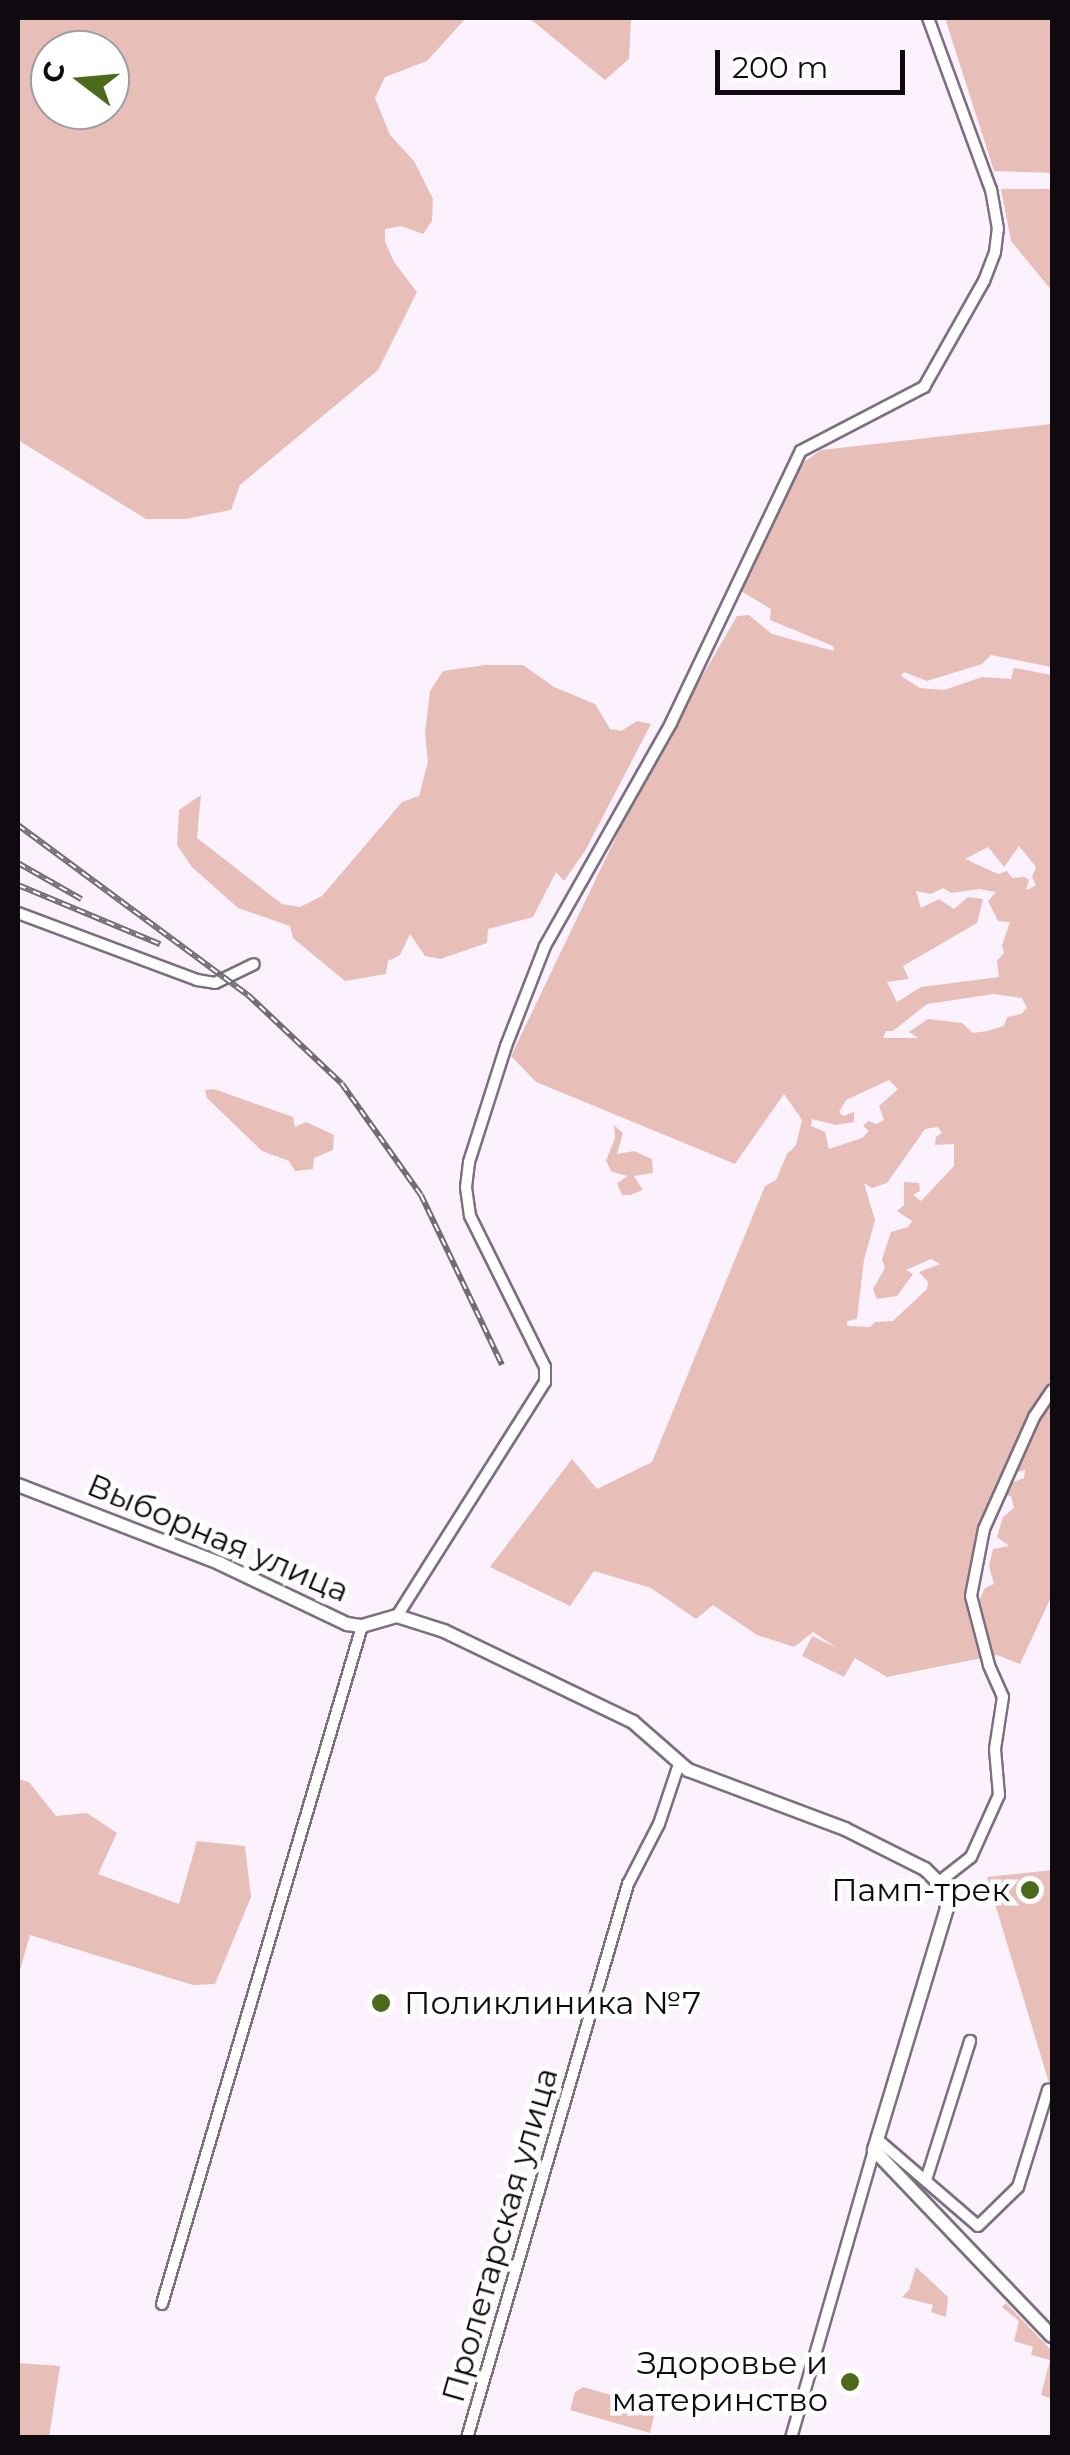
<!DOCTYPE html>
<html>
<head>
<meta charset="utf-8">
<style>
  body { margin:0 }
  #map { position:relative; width:1070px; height:2455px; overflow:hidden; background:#fbf2fe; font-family:Montserrat,sans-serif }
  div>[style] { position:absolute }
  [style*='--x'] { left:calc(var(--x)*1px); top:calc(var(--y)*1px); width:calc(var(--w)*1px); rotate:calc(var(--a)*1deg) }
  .green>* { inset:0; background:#e8beb9 }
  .roads { filter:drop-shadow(2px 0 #7c6f80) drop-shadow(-2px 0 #7c6f80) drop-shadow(0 2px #7c6f80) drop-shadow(0 -2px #7c6f80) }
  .minor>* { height:10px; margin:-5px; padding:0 5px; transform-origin:5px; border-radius:5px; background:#fff }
  .major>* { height:12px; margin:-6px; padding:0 6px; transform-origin:6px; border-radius:6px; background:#fff }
  .rail>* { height:6px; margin-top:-3px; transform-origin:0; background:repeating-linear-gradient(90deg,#fff 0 8px,#726c74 0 16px); box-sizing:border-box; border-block:2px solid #726c74 }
  .dots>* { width:28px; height:28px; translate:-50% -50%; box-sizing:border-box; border:5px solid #fff; border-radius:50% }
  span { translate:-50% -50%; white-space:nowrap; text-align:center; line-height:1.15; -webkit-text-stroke:9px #fff; paint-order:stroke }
  .street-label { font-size:32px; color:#0e0a10 }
  .poi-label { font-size:32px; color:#0e0a10 }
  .right { translate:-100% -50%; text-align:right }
  .left { translate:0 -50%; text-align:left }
  .frame { position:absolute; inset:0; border:20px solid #0e0a10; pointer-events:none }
  .north { position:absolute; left:30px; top:30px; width:100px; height:100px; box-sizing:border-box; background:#fff; border:2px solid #9f9d9f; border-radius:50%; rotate:286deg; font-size:28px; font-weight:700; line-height:40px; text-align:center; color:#0e0a10 }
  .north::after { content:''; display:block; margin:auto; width:35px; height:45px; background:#4c691c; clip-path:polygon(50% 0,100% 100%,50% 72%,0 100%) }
  .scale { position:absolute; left:715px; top:50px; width:190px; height:45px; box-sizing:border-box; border:5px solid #0e0a10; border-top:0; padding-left:12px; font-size:30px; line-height:35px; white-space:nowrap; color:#0e0a10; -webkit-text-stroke:8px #fff; paint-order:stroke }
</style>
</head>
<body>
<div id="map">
  <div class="green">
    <i style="clip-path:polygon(evenodd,18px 18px,466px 18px,427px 61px,385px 77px,375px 98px,390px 135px,414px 161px,433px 199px,432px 221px,423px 234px,401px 226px,385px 229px,385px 242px,394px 262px,417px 292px,378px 370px,240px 485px,231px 510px,185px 519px,146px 519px,18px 440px,18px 18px,50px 50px,110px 50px,110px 110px,50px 110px,50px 50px)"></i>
    <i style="clip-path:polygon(529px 18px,631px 18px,629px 59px,605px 80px)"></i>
    <i style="clip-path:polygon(945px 18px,1052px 18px,1052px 173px,994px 171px)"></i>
    <i style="clip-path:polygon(1001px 189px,1052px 189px,1052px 291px,1011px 241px)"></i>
    <i style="clip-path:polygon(evenodd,1052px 424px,1052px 667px,991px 655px,982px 664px,927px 681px,904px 672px,901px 676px,920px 688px,944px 690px,982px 677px,1011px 679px,1014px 668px,1052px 675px,1052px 1379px,1046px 1403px,1052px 1401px,1052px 1595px,1020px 1664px,997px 1655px,887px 1677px,855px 1658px,844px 1677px,802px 1656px,812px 1636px,837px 1648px,813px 1632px,794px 1647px,757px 1635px,713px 1605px,696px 1619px,651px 1588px,594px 1571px,570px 1606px,490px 1567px,572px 1459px,597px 1489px,652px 1462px,765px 1186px,776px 1180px,787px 1154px,796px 1145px,802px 1120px,784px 1094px,735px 1164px,536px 1082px,511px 1056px,650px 766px,737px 616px,749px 615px,772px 634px,834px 651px,833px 646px,770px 620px,771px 609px,739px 590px,797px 467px,821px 450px,1052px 424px,1019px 846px,1036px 867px,1032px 877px,1036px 885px,1031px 888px,1026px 890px,1029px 880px,1025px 877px,1012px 878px,1007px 871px,998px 874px,965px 859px,988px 847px,1004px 867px,1019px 846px,1052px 424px,943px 888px,951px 893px,979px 889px,996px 892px,988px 901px,998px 921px,1010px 922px,1002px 945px,1004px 953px,997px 961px,999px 977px,921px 987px,897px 1002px,887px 982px,909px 979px,903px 966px,977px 923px,983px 899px,968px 897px,954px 909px,939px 899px,921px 908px,916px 891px,931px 894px,943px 888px,1052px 424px,994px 994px,1022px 998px,1027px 1008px,1021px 1014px,1007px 1017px,1004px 1026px,987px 1031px,973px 1033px,962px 1023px,928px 1019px,909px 1032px,918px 1038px,883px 1038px,886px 1031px,893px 1031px,927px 1004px,994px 994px,1052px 424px,889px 1080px,898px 1089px,879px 1106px,884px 1120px,876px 1124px,868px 1121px,863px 1126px,869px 1131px,862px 1138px,829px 1149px,825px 1132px,811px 1126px,812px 1119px,836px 1125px,854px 1122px,854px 1112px,843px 1116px,839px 1112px,846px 1100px,889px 1080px,1052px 424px,938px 1127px,942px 1133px,936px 1137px,935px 1145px,954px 1144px,954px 1166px,921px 1201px,913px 1195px,920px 1191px,919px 1183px,904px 1182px,904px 1205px,897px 1211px,912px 1221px,908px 1227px,891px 1232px,882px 1259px,885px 1268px,873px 1289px,877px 1299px,897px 1296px,913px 1274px,906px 1270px,931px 1259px,940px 1264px,919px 1272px,928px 1282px,927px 1289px,893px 1321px,875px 1322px,870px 1327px,847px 1326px,847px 1321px,857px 1319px,864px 1260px,875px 1220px,864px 1183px,872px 1188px,887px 1183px,925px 1129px,938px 1127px,1052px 424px,1012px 1467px,1015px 1473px,1025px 1470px,1024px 1478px,998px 1488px,1000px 1495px,1011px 1496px,1014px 1508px,1003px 1517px,997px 1537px,1009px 1546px,993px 1549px,989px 1566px,994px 1584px,985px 1588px,978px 1603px,970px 1602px,984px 1516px,994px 1491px,1012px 1467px)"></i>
    <i style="clip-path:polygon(485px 665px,523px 665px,554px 687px,595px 704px,610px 729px,621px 731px,637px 721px,651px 724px,585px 851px,564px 881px,556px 872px,533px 917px,488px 929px,487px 943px,440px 959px,425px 956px,410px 934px,400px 955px,388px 961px,386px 974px,345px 981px,293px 938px,290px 926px,238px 908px,192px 867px,177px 845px,179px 810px,201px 795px,197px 838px,282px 904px,300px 907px,322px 896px,402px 802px,419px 796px,428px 762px,425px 733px,430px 691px,443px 671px)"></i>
    <i style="clip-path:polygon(214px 1089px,293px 1117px,295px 1127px,306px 1122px,334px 1135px,333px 1150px,314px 1158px,313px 1169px,295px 1171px,289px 1161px,262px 1151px,207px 1098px,205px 1090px)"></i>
    <i style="clip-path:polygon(614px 1125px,623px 1133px,617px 1154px,634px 1151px,652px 1159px,653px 1173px,634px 1176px,643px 1190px,630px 1195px,622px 1195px,617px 1183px,628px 1176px,612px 1172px,606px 1161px,615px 1138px)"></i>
    <i style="clip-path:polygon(18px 1779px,29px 1782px,56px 1816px,87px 1813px,117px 1833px,98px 1874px,179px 1904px,197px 1841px,245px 1846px,251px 1897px,215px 1984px,193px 1985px,30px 1935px,18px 1977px)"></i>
    <i style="clip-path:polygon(1052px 1870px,1052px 2093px,987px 1877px)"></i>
    <i style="clip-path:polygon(916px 2267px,948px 2297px,946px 2317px,931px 2312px,933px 2305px,902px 2297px,909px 2290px)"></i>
    <i style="clip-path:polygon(1006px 2303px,1052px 2351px,1052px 2399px,1041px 2395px,1050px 2360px,1031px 2355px,1033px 2347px,1014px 2341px,1019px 2321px,1002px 2307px)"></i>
    <i style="clip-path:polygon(18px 2363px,60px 2366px,49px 2437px,18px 2437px)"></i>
    <i style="clip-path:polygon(583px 2387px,625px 2399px,627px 2407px,655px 2411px,650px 2433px,570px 2410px,575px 2392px)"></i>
  </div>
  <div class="roads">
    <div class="minor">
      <i style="--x:18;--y:913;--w:191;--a:20.5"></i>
      <i style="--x:197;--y:980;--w:18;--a:9"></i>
      <i style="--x:215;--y:983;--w:43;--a:-26"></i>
      <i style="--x:397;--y:1616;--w:277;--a:-57.7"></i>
      <i style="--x:545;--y:1382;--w:15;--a:-90"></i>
      <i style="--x:545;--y:1367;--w:169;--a:-116.4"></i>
      <i style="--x:470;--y:1216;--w:29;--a:-98"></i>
      <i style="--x:466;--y:1187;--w:25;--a:-83"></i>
      <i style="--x:469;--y:1162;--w:122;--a:-72.3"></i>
      <i style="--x:506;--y:1046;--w:107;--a:-68.7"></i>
      <i style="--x:545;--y:946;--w:256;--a:-60.5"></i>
      <i style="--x:671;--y:723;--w:301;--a:-64.5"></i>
      <i style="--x:801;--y:451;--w:139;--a:-27.5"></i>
      <i style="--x:924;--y:387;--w:122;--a:-60.5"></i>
      <i style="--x:984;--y:281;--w:31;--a:-69"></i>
      <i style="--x:995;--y:252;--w:23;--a:-83"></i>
      <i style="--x:998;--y:229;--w:40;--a:-100"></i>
      <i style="--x:991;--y:190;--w:183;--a:-110.1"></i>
      <i style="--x:939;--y:1882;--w:41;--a:-38"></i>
      <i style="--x:971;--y:1857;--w:68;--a:-65.7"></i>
      <i style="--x:999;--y:1795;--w:46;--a:-95"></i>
      <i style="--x:995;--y:1749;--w:53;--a:-81.3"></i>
      <i style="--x:1003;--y:1697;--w:35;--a:-114"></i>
      <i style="--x:989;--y:1665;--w:71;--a:-104.6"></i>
      <i style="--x:971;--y:1596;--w:68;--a:-79"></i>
      <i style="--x:984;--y:1529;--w:123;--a:-65.9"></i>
      <i style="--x:1034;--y:1417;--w:32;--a:-56"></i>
      <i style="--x:877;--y:2139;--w:133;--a:40.7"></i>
      <i style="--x:978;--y:2226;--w:56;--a:-44.3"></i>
      <i style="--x:1018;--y:2187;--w:102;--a:-72.8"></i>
      <i style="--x:926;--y:2180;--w:146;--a:-72.4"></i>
      <i style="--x:162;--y:2304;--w:707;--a:-73.56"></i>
      <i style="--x:467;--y:2438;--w:577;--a:-73.8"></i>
      <i style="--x:628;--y:1884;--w:68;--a:-62.7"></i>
      <i style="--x:659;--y:1824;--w:63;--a:-71.6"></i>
      <i style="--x:791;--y:2438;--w:300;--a:-73.9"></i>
    </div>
    <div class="major">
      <i style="--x:18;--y:1485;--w:216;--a:21.2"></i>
      <i style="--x:219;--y:1563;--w:142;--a:25.5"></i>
      <i style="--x:347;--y:1624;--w:15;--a:8"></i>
      <i style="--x:362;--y:1626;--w:36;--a:-16"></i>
      <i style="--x:397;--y:1616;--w:49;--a:17.7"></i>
      <i style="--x:444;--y:1631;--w:210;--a:25.7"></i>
      <i style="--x:633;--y:1722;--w:73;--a:41.1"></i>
      <i style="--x:688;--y:1770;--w:168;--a:20.6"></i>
      <i style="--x:845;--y:1829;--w:89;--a:26.6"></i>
      <i style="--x:925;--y:1869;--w:25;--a:45"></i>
      <i style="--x:943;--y:1887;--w:21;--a:79"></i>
      <i style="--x:947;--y:1908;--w:253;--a:106.8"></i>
      <i style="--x:874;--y:2150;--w:257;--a:46.3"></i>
    </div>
  </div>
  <div class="rail">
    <i style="--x:18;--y:825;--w:286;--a:36.5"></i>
    <i style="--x:248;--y:995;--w:129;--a:43.4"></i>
    <i style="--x:342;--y:1084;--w:136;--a:54.6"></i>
    <i style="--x:421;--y:1195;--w:188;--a:64.5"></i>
    <i style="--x:18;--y:863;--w:73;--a:29.7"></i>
    <i style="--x:18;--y:885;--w:154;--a:22.6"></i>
  </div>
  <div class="dots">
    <i style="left:1030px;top:1890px;background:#4c691c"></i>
    <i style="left:381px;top:2003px;background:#4c691c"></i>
    <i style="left:850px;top:2382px;background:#4c691c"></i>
  </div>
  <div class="street-label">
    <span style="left:218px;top:1538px;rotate:23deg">Выборная улица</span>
    <span style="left:500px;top:2235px;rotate:-74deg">Пролетарская улица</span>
  </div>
  <div class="poi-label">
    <span class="right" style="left:1010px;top:1890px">Памп-трек</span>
    <span class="left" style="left:404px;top:2003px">Поликлиника №7</span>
    <span class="right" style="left:828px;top:2382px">Здоровье и<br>материнство</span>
  </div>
  <div class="frame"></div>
  <div class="north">С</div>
  <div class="scale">200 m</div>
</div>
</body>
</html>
